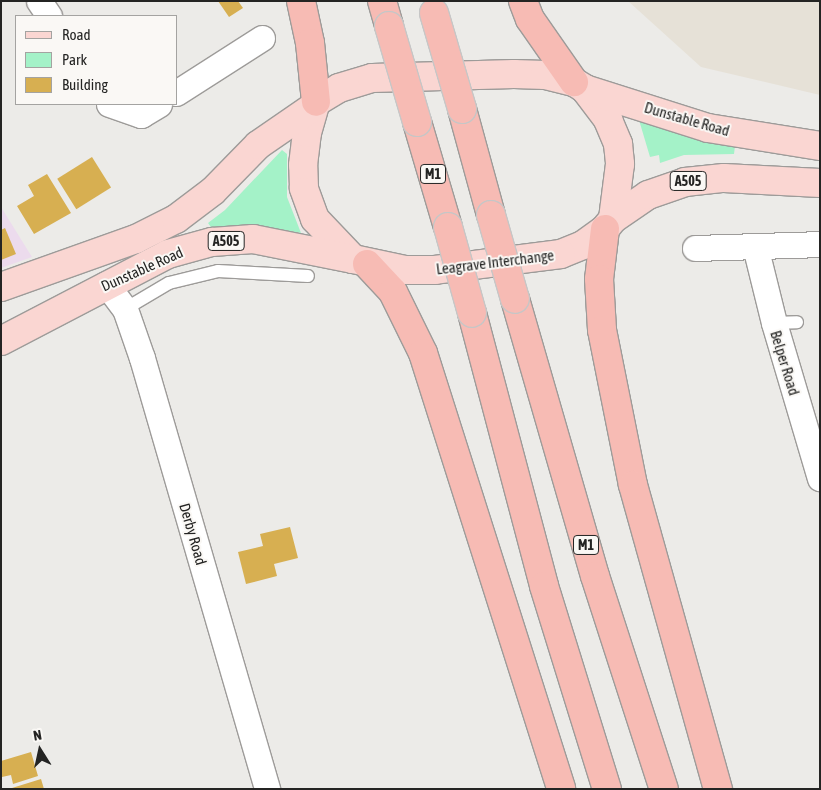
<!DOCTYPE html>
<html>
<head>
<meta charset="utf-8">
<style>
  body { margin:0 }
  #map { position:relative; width:821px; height:790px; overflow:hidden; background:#ecebe8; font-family:"Asap Condensed",sans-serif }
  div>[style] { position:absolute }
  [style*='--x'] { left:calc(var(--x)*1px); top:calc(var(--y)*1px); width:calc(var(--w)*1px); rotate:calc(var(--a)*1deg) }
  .built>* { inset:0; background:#e6e1d7 }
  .medical>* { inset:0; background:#ecdbed }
  .green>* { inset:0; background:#a4f2c8 }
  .building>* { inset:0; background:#d7af51; transform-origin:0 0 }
  .roads { filter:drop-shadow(1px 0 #9d9b99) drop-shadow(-1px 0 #9d9b99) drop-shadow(0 1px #9d9b99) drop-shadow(0 -1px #9d9b99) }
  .lane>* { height:12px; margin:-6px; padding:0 6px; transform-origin:6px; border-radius:6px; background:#fff }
  .street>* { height:25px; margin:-12.5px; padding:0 12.5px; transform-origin:12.5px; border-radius:12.5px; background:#fff }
  .primary>* { height:28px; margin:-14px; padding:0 14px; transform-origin:14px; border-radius:14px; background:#fad6d2 }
  .highway>* { height:28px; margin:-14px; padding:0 14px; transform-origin:14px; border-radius:14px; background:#f7bbb4 }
  .bridges { filter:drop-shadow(1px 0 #c6c6c6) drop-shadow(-1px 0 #c6c6c6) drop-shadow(0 1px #c6c6c6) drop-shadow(0 -1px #c6c6c6) }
  .highway-bridge>* { height:28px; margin:-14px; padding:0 14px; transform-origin:14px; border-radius:14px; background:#f7bbb4 }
  span { translate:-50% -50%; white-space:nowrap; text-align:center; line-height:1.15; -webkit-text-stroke:4px #faf8f5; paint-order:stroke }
  .shield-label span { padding:1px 4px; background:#faf8f5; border:1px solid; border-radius:4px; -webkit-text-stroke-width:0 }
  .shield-label { font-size:14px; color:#242423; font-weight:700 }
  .street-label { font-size:15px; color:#242423 }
  .frame { position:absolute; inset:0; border:2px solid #242423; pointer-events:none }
  .legend { position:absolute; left:15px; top:15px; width:162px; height:90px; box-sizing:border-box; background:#faf8f5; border:1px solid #a4a3a1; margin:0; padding:6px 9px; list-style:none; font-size:15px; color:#242423 }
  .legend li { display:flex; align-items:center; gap:10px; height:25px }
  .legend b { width:25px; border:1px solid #a4a3a1 }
  .north { position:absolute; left:15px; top:725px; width:50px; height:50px; -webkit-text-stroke:4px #faf8f5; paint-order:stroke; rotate:350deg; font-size:14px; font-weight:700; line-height:20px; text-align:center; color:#242423 }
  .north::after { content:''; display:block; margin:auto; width:18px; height:22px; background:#242423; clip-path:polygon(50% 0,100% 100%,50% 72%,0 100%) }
</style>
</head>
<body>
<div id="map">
  <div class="built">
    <i style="clip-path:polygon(628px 1px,820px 1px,820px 95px,701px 67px)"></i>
  </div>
  <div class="medical">
    <i style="clip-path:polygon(1px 207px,32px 257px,1px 268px)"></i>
  </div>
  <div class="green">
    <i style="clip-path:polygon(639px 120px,690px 138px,735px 146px,734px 154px,684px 155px,660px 163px,659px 155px,650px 157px)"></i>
    <i style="clip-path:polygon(282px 150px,287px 154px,287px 197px,301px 233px,265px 227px,213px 230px,208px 223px,225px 210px)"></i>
  </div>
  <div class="building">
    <i style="clip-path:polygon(218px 1px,238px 1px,243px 8px,229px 17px)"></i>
    <i style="left:92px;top:157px;width:36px;height:41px;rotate:58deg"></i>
    <i style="clip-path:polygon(47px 174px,71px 213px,34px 234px,17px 206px,34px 196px,28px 185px)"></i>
    <i style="clip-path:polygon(5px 228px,16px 254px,1px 260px,1px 230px)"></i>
    <i style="clip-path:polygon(290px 527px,298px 558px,274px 564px,277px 576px,246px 584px,238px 552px,263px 546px,260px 534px)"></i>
    <i style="clip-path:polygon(31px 752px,38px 776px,13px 784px,11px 775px,2px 777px,1px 761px)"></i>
    <i style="clip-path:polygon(41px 779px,44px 789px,12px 789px,12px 788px)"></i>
  </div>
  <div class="roads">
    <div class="lane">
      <i style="--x:125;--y:309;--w:51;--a:-30.6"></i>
      <i style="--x:169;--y:283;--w:50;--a:-13.8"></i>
      <i style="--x:218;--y:271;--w:90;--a:3.2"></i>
      <i style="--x:774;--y:323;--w:23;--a:-2"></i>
    </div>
    <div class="street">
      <i style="--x:39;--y:1;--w:18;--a:56"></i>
      <i style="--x:176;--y:93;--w:102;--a:-32.6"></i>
      <i style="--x:109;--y:104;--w:34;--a:19"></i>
      <i style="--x:141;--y:115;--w:21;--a:-31"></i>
      <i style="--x:755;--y:246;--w:79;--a:76.1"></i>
      <i style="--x:774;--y:323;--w:162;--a:73.5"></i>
      <i style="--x:695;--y:248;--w:125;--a:-1.8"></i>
      <i style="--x:106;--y:284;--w:31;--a:53"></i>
      <i style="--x:125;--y:309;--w:52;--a:70.9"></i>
      <i style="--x:142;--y:358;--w:449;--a:73.8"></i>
    </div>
    <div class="primary">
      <i style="--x:514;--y:74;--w:31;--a:2"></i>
      <i style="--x:545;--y:75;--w:30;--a:14"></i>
      <i style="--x:574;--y:82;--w:13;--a:32"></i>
      <i style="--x:585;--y:89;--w:39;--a:53"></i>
      <i style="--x:608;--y:120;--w:26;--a:67"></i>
      <i style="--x:618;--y:144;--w:20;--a:84"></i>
      <i style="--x:620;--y:164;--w:55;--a:97.3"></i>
      <i style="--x:613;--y:219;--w:13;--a:129"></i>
      <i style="--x:605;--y:229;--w:27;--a:144"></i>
      <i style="--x:583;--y:245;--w:24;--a:158"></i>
      <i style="--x:561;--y:254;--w:127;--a:172.8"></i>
      <i style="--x:435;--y:270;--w:30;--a:180"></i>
      <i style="--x:405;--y:270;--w:53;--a:-168.1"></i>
      <i style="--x:353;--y:259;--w:55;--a:-133.5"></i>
      <i style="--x:315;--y:219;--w:33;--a:-110"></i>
      <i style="--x:304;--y:188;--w:23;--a:-92"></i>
      <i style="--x:303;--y:165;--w:32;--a:-83"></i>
      <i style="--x:307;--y:133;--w:32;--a:-74"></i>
      <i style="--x:316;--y:102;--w:27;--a:-31"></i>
      <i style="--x:339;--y:88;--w:34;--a:-17"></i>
      <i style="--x:372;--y:78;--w:142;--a:-1.6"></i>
      <i style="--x:585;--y:89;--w:129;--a:17.6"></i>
      <i style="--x:708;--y:128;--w:113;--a:9.1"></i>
      <i style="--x:613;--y:219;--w:42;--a:-34.4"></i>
      <i style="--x:648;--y:195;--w:39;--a:-19"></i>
      <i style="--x:685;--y:182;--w:39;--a:-6"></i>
      <i style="--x:724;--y:178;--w:96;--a:3"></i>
      <i style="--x:1;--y:287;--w:143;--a:-19.6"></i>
      <i style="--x:136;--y:239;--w:45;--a:-26.6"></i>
      <i style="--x:176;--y:219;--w:46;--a:-37.1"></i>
      <i style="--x:213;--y:191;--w:64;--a:-45.6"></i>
      <i style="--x:258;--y:145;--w:67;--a:-34.6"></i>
      <i style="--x:1;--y:341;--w:188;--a:-27.5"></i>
      <i style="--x:168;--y:254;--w:46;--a:-15.3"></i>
      <i style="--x:212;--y:242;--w:41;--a:-4.2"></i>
      <i style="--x:253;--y:239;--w:102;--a:11.3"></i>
    </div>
    <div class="highway">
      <i style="--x:301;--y:1;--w:43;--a:77.9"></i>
      <i style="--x:310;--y:43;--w:59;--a:84.2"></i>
      <i style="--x:382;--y:1;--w:26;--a:74"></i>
      <i style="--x:523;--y:1;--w:19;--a:69"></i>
      <i style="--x:530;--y:19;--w:77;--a:55.1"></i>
      <i style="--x:462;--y:109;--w:110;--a:74.7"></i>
      <i style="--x:417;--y:122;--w:109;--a:73.6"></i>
      <i style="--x:605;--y:229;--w:50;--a:96.8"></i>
      <i style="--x:599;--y:279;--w:51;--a:86.6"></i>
      <i style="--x:602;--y:330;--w:158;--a:78.7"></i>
      <i style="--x:633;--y:485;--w:316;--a:74.4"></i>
      <i style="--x:367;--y:264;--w:38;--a:47"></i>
      <i style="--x:393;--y:292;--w:68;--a:63.8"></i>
      <i style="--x:423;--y:353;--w:457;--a:72.4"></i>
      <i style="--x:515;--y:299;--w:288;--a:73.9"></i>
      <i style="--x:595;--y:576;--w:224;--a:72.1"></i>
      <i style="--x:472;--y:313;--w:282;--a:75.2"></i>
      <i style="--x:544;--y:586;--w:213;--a:72.8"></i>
    </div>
  </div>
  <div class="bridges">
    <div class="highway-bridge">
      <i style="--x:434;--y:13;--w:100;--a:73.7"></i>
      <i style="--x:389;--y:26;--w:100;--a:73.7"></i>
      <i style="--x:491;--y:215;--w:87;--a:74.1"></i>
      <i style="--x:448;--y:227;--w:89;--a:74.4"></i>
    </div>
  </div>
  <div class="shield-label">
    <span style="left:433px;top:174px">M1</span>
    <span style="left:688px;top:181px">A505</span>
    <span style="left:226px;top:241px">A505</span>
    <span style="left:586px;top:545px">M1</span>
  </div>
  <div class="street-label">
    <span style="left:687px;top:119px;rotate:16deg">Dunstable Road</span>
    <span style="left:495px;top:262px;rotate:-7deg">Leagrave Interchange</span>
    <span style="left:142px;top:269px;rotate:-24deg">Dunstable Road</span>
    <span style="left:785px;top:363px;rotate:73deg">Belper Road</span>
    <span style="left:193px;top:534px;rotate:74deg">Derby Road</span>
  </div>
  <div class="frame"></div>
  <ul class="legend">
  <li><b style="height:6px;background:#fad6d2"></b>Road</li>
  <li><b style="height:14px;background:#a4f2c8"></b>Park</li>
  <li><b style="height:14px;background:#d7af51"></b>Building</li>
  </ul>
  <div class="north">N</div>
</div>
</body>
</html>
